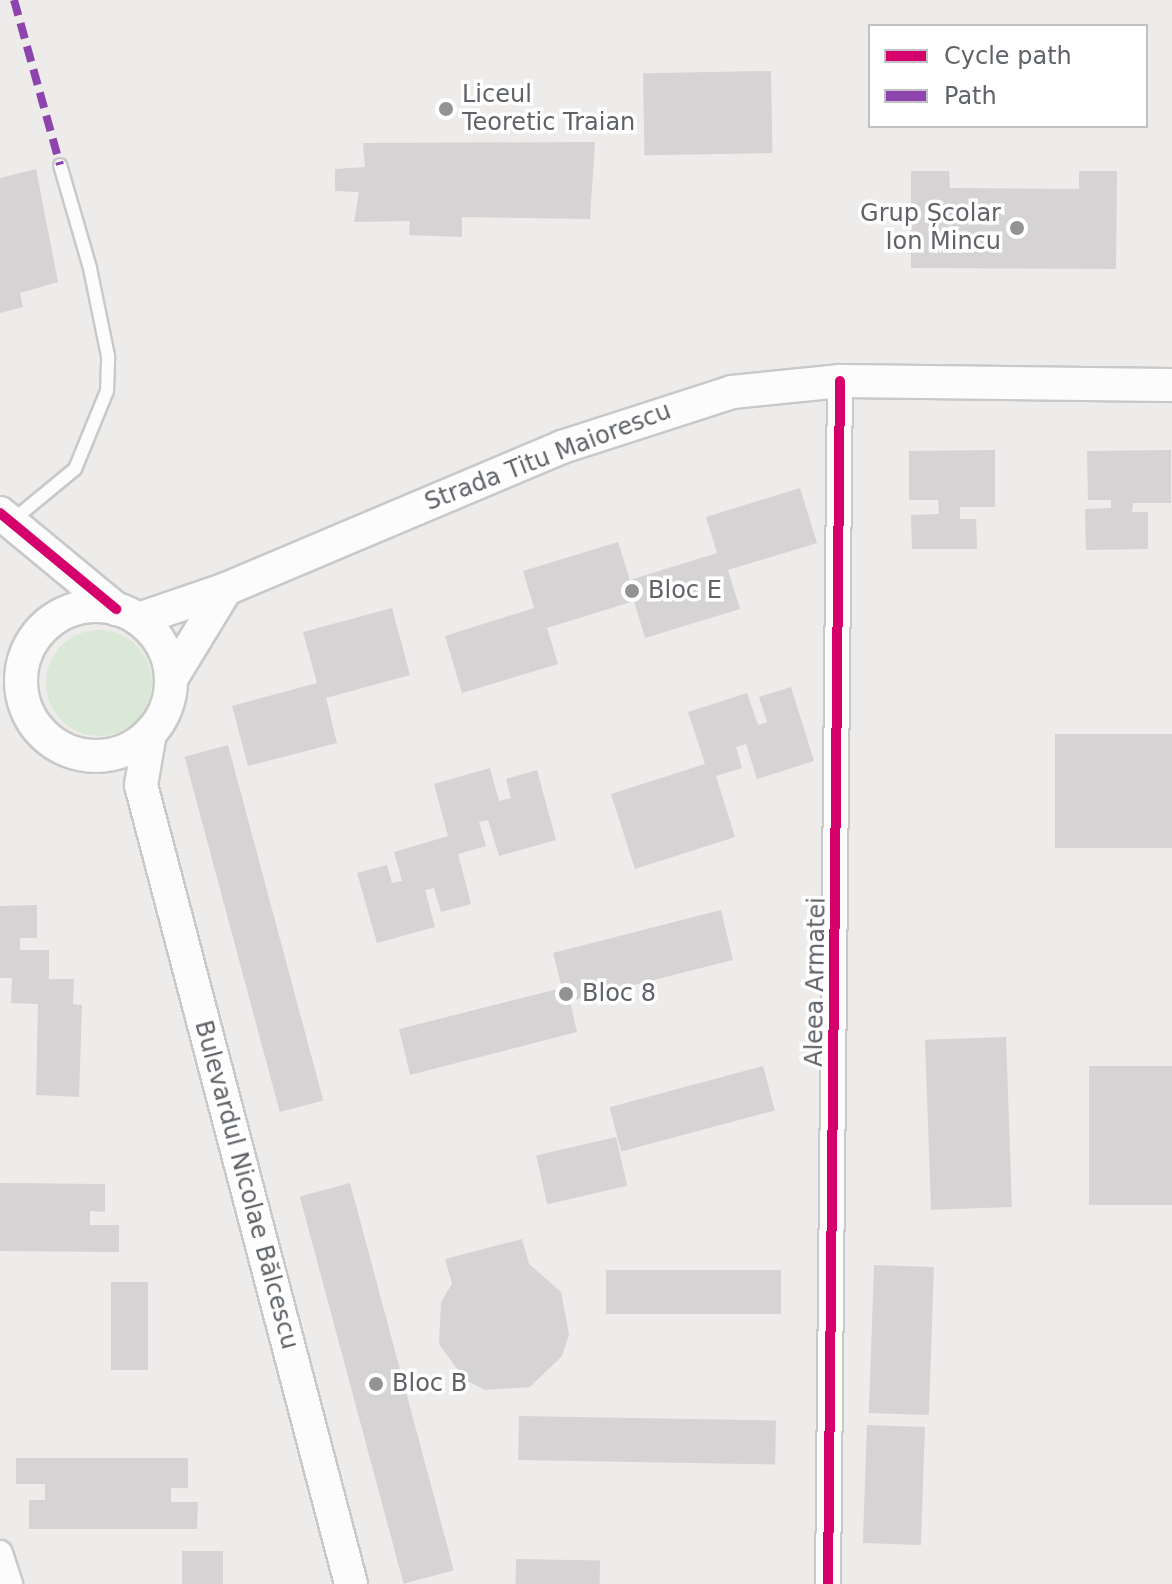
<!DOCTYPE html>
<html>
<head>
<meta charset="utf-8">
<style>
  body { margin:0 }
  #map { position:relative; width:1172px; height:1584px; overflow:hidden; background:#eeecea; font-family:"DejaVu Sans",sans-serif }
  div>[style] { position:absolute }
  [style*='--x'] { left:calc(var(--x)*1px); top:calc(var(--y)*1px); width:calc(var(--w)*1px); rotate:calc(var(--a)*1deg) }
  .green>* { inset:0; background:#dae8d7 }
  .round { border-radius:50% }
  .building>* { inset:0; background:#d5d3d3; transform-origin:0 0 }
  .roads { filter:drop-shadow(2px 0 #c9c9c9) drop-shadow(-2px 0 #c9c9c9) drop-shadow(0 2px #c9c9c9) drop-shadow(0 -2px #c9c9c9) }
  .lane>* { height:12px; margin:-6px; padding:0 6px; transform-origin:6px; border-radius:6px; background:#fcfcfc }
  .street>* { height:24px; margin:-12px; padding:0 12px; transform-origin:12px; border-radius:12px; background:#fcfcfc }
  .secondary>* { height:32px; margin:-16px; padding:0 16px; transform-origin:16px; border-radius:16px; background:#fcfcfc }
  .secondary>.ring { margin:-16px; padding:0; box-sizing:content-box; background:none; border:32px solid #fcfcfc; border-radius:50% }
  .quiet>* { height:8px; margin-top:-4px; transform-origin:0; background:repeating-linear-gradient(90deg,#8e44ad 0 16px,transparent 0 24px) }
  .cycleway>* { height:10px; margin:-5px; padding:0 5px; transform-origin:5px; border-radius:5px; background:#d6006c }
  .dots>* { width:22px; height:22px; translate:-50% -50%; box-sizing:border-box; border:4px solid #fff; border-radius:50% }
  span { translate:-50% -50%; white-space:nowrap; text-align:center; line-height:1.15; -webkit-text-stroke:7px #fff; paint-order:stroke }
  .poi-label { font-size:24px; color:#5f6367 }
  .left { translate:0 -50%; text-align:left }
  .right { translate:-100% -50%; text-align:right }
  .street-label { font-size:24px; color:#5f6367 }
  .legend { position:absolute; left:868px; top:24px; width:280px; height:104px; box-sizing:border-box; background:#fff; border:2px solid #bfc1c2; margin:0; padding:10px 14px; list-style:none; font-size:24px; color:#5f6367 }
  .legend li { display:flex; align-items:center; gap:16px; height:40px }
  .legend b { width:40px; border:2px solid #bfc1c2 }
</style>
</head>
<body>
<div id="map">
  <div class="green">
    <i class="round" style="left:46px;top:630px;width:106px;height:106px"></i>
  </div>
  <div class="building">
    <i style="left:771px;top:71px;width:82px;height:128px;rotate:89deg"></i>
    <i style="clip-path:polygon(595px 142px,590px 219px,462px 217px,462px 237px,409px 235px,410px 221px,354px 222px,359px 192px,335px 191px,335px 169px,365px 167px,363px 143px)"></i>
    <i style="clip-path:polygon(36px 169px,58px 282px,20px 293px,23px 307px,0 313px,0 178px)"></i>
    <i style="clip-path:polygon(911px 171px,949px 171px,950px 188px,1079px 189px,1079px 171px,1117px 171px,1116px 269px,911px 268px)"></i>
    <i style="clip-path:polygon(995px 450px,995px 507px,960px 507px,960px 519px,976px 519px,977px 549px,912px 549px,911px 515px,939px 514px,938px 500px,909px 500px,909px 451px)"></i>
    <i style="clip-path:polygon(1171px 450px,1171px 503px,1133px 503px,1132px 512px,1148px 512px,1148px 549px,1086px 550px,1085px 509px,1111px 508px,1111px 500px,1088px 500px,1087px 451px)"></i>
    <i style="clip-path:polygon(800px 488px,817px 543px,728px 570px,740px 609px,645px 638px,634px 601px,547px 628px,558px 664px,462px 693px,445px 636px,534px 608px,523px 571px,618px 542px,630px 580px,717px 553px,706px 517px)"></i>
    <i style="clip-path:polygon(392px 608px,410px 675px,326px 698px,337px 743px,248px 766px,232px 706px,317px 683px,303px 632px)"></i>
    <i style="clip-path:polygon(791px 687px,814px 761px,757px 779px,746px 744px,736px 747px,742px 768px,716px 776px,735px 837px,635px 869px,611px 794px,705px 764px,688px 712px,747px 693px,758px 725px,767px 722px,759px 697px)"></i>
    <i style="left:1172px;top:734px;width:114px;height:117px;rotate:90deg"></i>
    <i style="left:228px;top:745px;width:368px;height:45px;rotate:75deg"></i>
    <i style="clip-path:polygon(490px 768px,499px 801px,511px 798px,506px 779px,537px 770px,556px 840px,499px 856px,488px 820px,479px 822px,486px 846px,458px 854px,471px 904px,441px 912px,434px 888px,425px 890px,435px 927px,377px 943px,357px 873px,387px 865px,392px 883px,402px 881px,394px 852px,448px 836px,434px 784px)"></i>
    <i style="clip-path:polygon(37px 905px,37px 938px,20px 938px,20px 950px,49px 950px,49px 979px,74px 979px,73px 1004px,82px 1005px,79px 1097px,36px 1095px,38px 1004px,11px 1003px,12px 978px,0 978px,0 906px)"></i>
    <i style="clip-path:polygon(721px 910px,733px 960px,570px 1001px,577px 1032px,410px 1075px,399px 1029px,562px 988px,553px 953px)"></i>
    <i style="left:1006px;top:1037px;width:170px;height:81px;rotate:88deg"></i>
    <i style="left:763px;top:1066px;width:46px;height:159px;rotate:75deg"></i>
    <i style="left:1172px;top:1066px;width:139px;height:83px;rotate:90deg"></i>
    <i style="left:616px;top:1137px;width:50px;height:82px;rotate:77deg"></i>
    <i style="clip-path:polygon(0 1183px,105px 1184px,105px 1212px,90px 1211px,90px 1225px,119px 1225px,119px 1252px,0 1251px)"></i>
    <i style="left:350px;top:1183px;width:401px;height:52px;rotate:75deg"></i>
    <i style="clip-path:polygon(522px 1239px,529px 1264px,561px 1292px,569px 1334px,562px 1356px,530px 1387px,485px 1390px,465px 1380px,439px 1344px,441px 1302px,452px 1284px,445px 1259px)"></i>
    <i style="left:874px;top:1265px;width:60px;height:148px;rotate:2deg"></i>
    <i style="left:606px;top:1270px;width:175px;height:44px"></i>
    <i style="left:111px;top:1282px;width:37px;height:88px"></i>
    <i style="left:519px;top:1416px;width:257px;height:44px;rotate:1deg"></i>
    <i style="left:867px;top:1425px;width:58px;height:118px;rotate:2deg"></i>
    <i style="clip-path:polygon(16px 1458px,188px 1458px,188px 1488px,171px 1488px,171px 1502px,198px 1502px,197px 1529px,29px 1529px,29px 1500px,45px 1500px,45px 1484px,16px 1484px)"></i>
    <i style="left:182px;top:1551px;width:41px;height:33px"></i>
    <i style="left:516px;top:1559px;width:84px;height:25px;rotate:1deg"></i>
  </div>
  <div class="roads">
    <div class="lane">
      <i style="--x:13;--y:520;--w:80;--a:-39.4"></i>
      <i style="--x:75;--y:469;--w:84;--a:-67.7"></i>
      <i style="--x:107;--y:391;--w:35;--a:-88"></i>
      <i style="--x:108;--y:356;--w:90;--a:-101.6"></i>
      <i style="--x:90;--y:268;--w:107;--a:-106.2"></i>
    </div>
    <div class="street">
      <i style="--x:0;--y:1553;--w:33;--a:72"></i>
      <i style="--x:828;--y:1584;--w:1203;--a:-89.43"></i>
    </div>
    <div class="secondary">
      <i style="--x:0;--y:513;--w:151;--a:39.6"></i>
      <i class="ring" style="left:21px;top:606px;width:118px;height:118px"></i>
      <i style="--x:139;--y:619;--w:92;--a:-19"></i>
      <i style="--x:226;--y:589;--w:365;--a:-22.9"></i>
      <i style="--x:562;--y:447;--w:179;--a:-17.9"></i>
      <i style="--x:732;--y:392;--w:109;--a:-5.8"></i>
      <i style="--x:840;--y:381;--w:332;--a:0.7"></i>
      <i style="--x:171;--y:679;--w:105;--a:-58.6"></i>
      <i style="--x:150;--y:733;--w:53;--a:99.8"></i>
      <i style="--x:141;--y:785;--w:826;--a:75.27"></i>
    </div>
  </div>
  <div class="quiet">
    <i style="--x:14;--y:0;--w:171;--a:74.4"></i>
  </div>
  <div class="cycleway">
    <i style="--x:0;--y:513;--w:151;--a:39.6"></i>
    <i style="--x:828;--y:1584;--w:1203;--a:-89.43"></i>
  </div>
  <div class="dots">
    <i style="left:446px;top:109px;background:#919395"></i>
    <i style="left:1017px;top:228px;background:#919395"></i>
    <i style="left:632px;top:591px;background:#919395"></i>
    <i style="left:566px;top:994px;background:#919395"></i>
    <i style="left:376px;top:1384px;background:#919395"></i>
  </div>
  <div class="poi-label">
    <span class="left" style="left:462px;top:109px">Liceul<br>Teoretic Traian</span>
    <span class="right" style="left:1001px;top:228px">Grup Școlar<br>Ion Mincu</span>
    <span class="left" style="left:648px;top:591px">Bloc E</span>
    <span class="left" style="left:582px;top:994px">Bloc 8</span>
    <span class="left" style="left:392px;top:1384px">Bloc B</span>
  </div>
  <div class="street-label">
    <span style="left:548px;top:457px;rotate:-21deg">Strada Titu Maiorescu</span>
    <span style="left:816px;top:982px;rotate:-89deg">Aleea Armatei</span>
    <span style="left:246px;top:1185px;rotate:75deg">Bulevardul Nicolae Bălcescu</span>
  </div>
  <ul class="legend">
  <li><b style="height:10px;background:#d6006c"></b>Cycle path</li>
  <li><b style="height:10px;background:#8e44ad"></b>Path</li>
  </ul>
</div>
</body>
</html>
